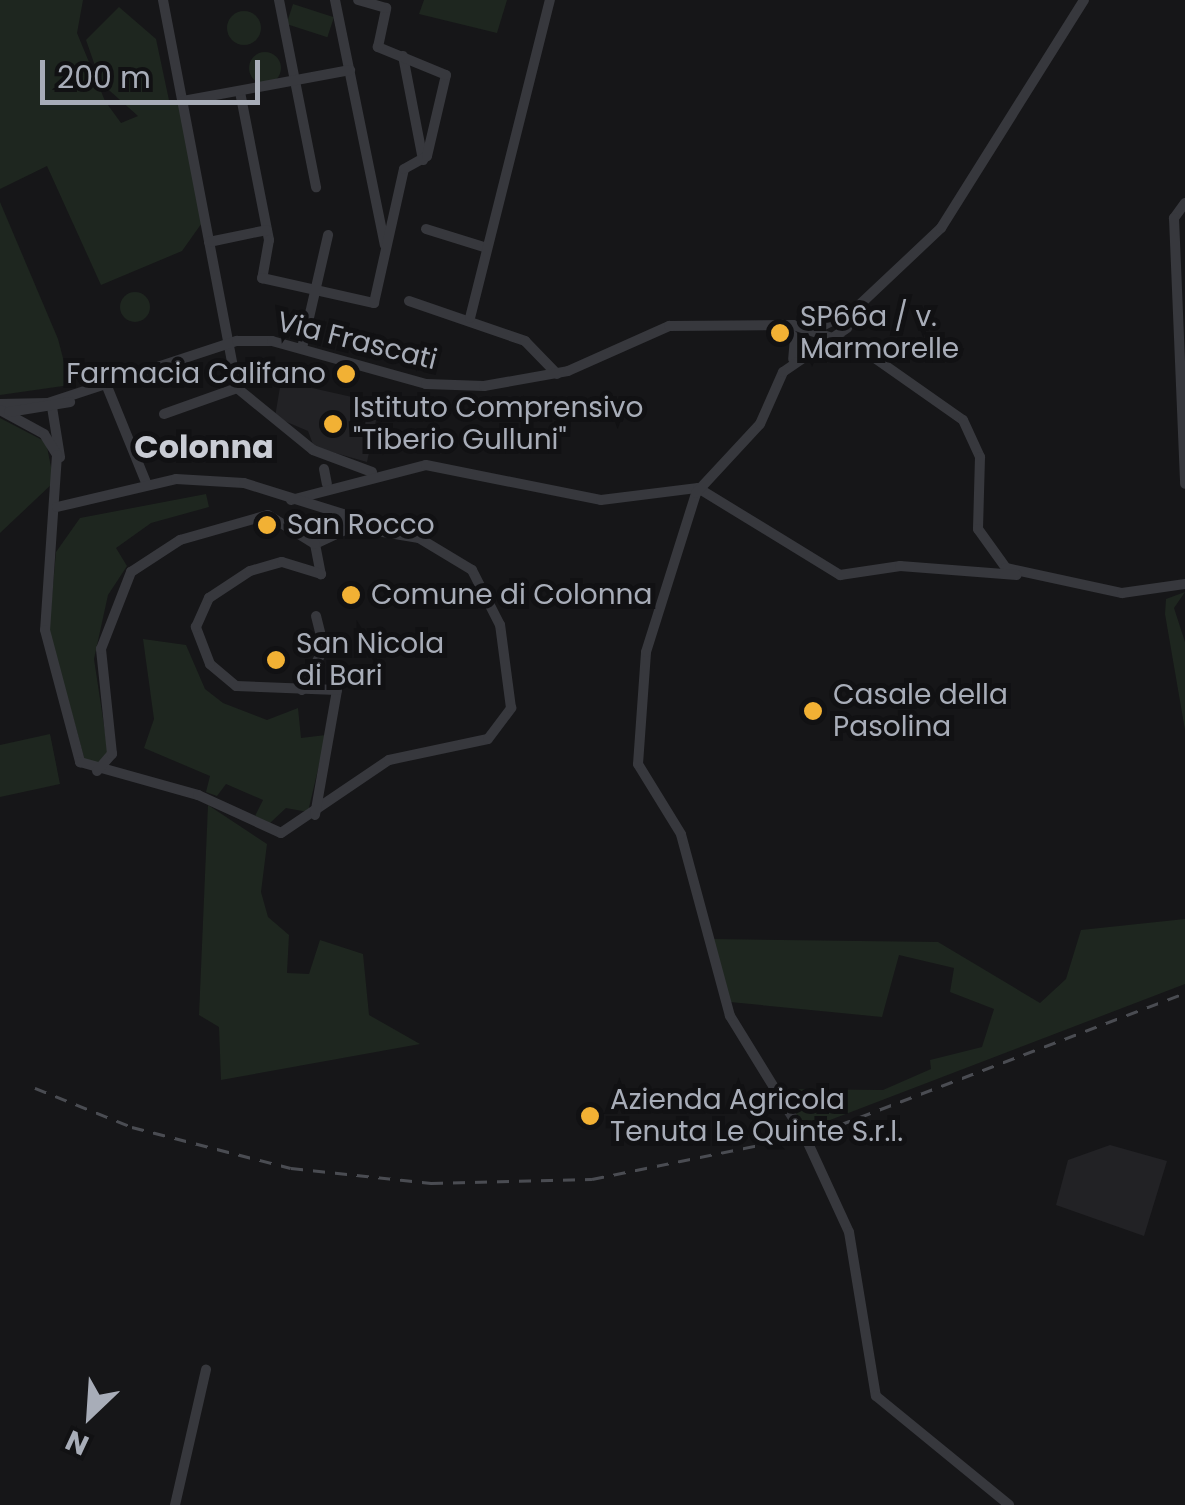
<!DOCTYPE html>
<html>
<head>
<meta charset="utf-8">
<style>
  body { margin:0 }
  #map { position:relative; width:1185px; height:1505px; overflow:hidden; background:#161618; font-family:Poppins,sans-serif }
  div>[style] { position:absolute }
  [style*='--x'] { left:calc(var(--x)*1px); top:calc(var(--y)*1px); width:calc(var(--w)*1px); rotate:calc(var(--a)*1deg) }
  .built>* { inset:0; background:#222225 }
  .green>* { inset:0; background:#1e261f; transform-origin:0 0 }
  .round { border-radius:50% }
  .minor>* { height:10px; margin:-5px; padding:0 5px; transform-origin:5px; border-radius:5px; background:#37383d }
  .rail>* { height:2.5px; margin-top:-1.25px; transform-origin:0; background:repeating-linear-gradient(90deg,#4a4c52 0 12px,transparent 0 22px) }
  .dots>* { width:28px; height:28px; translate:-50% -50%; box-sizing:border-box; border:5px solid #111113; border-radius:50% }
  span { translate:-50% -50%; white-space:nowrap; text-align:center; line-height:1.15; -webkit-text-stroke:10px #111113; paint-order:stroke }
  .poi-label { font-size:28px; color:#a8adb8 }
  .left { translate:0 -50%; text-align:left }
  .right { translate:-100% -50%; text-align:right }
  .street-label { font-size:28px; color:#a8adb8 }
  .quarter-label { font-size:32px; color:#c9ccd4; font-weight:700 }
  .north { position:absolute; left:40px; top:1365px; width:100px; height:100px; -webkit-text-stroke:8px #111113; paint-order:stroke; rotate:205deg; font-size:28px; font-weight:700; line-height:40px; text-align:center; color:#a8adb8 }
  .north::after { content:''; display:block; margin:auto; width:35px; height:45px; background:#a8adb8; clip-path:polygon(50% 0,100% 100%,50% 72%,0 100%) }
  .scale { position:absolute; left:40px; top:60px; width:220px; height:45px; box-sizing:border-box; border:5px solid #a8adb8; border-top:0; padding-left:12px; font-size:30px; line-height:35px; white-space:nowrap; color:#a8adb8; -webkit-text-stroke:8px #111113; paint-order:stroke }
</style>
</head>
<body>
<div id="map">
  <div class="built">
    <i style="clip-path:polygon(281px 381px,352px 397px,350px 409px,377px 416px,367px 462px,314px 447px,308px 431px,275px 417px)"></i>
    <i style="clip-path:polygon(1110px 1145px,1167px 1161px,1144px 1236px,1056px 1205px,1068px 1160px)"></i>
  </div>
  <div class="green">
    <i style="clip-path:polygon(0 0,83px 0,77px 33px,105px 101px,121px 123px,138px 116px,101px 83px,86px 40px,119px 7px,156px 39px,170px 105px,183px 101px,204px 220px,182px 251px,101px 285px,47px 166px,0 189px)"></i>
    <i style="clip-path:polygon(424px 0,507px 0,497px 33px,419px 14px)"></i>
    <i style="left:293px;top:4px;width:43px;height:21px;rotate:18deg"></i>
    <i class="round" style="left:227px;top:11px;width:34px;height:34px"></i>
    <i class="round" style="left:249px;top:52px;width:32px;height:32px"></i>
    <i style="clip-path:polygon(0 202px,58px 339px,70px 385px,0 395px)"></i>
    <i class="round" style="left:120px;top:292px;width:30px;height:30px"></i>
    <i style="clip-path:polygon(0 418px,46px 442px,54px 482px,0 533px)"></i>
    <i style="clip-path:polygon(206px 494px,209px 507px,151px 523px,116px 548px,127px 566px,108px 595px,94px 659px,108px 752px,103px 763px,85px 761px,49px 630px,56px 552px,80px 518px)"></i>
    <i style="clip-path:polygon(1185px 592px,1174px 608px,1185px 642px,1185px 730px,1165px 614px,1166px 599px)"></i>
    <i style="clip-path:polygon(143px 639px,186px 645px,205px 689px,223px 703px,267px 720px,298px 708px,301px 738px,326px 735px,308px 812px,286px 808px,270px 823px,255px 816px,263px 800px,226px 784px,217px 796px,206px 792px,210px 776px,144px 748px,154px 719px)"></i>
    <i style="clip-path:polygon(50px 734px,60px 784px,0 797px,0 745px)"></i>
    <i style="clip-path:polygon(208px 805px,267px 844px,261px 892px,268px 917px,289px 935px,287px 973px,309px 974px,320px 940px,363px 954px,369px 1015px,420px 1044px,221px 1080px,219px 1027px,199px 1015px)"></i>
    <i style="clip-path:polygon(1185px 919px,1185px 984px,804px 1130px,781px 1089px,883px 1090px,931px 1069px,930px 1060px,982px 1047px,994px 1009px,950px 992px,954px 968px,899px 955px,882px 1017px,730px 1002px,713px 939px,938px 942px,1040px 1003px,1066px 979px,1081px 930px)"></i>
  </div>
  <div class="minor">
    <i style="--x:163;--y:0;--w:395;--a:79.2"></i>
    <i style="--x:237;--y:388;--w:98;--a:39.2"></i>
    <i style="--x:313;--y:450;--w:63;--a:20.4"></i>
    <i style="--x:279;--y:0;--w:191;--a:78.8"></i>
    <i style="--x:335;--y:0;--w:250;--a:78.5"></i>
    <i style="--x:403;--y:56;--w:106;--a:79.1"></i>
    <i style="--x:240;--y:92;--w:151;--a:78.9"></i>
    <i style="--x:269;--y:240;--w:39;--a:100"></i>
    <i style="--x:262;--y:278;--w:115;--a:12.6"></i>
    <i style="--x:374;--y:303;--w:137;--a:-77.4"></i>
    <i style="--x:404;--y:169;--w:26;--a:-29"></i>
    <i style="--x:427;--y:156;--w:83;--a:-76.8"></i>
    <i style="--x:446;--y:75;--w:74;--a:-157.6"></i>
    <i style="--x:378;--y:47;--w:40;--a:-78"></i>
    <i style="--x:386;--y:8;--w:29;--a:-164"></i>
    <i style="--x:183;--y:101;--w:170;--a:-10.5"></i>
    <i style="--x:1185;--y:203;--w:19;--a:126"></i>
    <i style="--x:1174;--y:218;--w:266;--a:87.6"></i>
    <i style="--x:426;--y:229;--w:64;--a:17.3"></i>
    <i style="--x:209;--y:242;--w:59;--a:-11.7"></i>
    <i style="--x:409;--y:301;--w:123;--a:19"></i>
    <i style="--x:525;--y:341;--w:46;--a:45.9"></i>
    <i style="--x:470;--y:318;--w:328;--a:-75.9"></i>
    <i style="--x:781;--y:324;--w:20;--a:45"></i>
    <i style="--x:795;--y:338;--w:21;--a:95"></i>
    <i style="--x:814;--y:330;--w:45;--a:-26.6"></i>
    <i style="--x:854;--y:310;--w:120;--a:-43.3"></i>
    <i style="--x:941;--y:228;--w:269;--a:-57.9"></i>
    <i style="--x:302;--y:348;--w:116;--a:-77"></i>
    <i style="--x:106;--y:384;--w:109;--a:67.9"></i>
    <i style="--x:0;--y:404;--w:48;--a:-1.2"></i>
    <i style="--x:48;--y:403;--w:199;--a:-18.2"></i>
    <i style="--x:237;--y:341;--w:35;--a:0"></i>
    <i style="--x:272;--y:341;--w:160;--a:15.6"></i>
    <i style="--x:426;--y:384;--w:58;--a:2"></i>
    <i style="--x:484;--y:386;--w:85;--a:-10.1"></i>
    <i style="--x:568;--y:371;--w:111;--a:-24"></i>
    <i style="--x:669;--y:326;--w:124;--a:-0.5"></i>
    <i style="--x:793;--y:325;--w:70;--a:18.4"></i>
    <i style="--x:859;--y:347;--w:127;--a:35.1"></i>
    <i style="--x:963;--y:420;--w:41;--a:65.3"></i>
    <i style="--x:980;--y:457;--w:72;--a:91.6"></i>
    <i style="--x:978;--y:529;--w:48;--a:54.3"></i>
    <i style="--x:1006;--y:568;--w:119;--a:12.2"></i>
    <i style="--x:1122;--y:593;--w:64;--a:-8.1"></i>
    <i style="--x:52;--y:407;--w:51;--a:80.9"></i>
    <i style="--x:0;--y:410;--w:50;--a:28.6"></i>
    <i style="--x:44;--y:434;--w:25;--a:58"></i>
    <i style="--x:57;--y:455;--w:175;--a:93.9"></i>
    <i style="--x:45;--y:630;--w:137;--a:75.1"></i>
    <i style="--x:80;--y:762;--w:123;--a:15.6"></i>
    <i style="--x:198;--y:795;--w:91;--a:24.6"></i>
    <i style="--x:281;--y:833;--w:130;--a:-34.1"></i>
    <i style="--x:389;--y:760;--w:101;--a:-12"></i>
    <i style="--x:488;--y:739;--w:39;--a:-53"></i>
    <i style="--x:511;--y:708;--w:84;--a:-97.5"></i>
    <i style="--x:500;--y:625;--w:62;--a:-117"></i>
    <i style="--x:472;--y:570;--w:62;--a:-148.9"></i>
    <i style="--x:419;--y:538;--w:73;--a:-170.5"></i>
    <i style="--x:9;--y:412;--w:62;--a:-9.3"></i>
    <i style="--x:164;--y:414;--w:77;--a:-19.6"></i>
    <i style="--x:324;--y:469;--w:15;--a:79"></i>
    <i style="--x:291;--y:500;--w:139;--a:-14.5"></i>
    <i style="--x:426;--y:465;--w:178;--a:11.3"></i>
    <i style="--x:601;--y:500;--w:98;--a:-7.1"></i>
    <i style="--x:698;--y:488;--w:167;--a:31.5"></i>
    <i style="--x:840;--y:575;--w:61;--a:-8.5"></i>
    <i style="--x:900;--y:566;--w:117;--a:4.4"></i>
    <i style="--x:57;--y:507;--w:122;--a:-13.2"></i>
    <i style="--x:176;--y:479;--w:68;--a:3.4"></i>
    <i style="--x:244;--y:483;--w:104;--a:17.4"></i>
    <i style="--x:343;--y:514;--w:16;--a:83"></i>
    <i style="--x:345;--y:530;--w:33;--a:155"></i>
    <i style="--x:315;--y:544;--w:31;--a:79"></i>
    <i style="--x:302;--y:690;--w:47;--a:-62.4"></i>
    <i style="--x:324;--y:648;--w:33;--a:-104"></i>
    <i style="--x:97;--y:771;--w:23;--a:-49"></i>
    <i style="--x:112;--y:754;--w:106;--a:-96"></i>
    <i style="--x:101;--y:649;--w:83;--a:-68.7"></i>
    <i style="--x:131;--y:572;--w:59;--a:-33.1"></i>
    <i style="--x:180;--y:540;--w:91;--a:-15.9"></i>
    <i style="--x:268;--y:515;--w:55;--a:31.7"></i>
    <i style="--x:315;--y:815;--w:127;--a:-80"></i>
    <i style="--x:337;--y:690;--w:101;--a:-177.7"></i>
    <i style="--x:236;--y:686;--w:34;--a:-140"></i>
    <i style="--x:210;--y:664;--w:40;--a:-111"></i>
    <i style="--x:196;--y:627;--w:32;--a:-66"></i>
    <i style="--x:209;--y:598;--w:49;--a:-33.4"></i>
    <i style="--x:250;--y:571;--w:33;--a:-16"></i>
    <i style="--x:282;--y:562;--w:41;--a:17.1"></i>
    <i style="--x:799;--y:1128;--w:132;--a:-121.6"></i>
    <i style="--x:730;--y:1016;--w:188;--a:-105.1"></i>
    <i style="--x:681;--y:834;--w:82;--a:-121.6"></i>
    <i style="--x:638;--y:764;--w:112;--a:-85.9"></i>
    <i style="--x:646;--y:652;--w:167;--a:-72.5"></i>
    <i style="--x:696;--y:493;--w:94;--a:-47.2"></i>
    <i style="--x:760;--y:424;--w:57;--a:-66.1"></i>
    <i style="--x:783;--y:372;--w:78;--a:-34.5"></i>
    <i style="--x:808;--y:1143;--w:98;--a:65.3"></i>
    <i style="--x:849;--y:1232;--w:166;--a:80.7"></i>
    <i style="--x:876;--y:1396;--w:172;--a:39.3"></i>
    <i style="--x:175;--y:1505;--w:139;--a:-77.1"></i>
  </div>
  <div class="rail">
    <i style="--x:35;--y:1088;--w:105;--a:21.9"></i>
    <i style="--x:132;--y:1127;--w:164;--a:14.5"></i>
    <i style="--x:291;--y:1168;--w:141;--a:6.1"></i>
    <i style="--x:431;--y:1183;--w:161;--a:-1.4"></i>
    <i style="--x:592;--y:1179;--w:231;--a:-11.5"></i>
    <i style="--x:818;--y:1133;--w:393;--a:-20.9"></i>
  </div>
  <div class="dots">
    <i style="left:780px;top:333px;background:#f2b134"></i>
    <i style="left:346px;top:374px;background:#f2b134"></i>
    <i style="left:333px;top:424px;background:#f2b134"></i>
    <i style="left:267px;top:525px;background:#f2b134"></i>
    <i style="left:351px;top:595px;background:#f2b134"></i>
    <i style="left:276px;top:660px;background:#f2b134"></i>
    <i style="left:813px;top:711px;background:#f2b134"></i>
    <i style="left:590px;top:1116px;background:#f2b134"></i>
  </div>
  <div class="poi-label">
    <span class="left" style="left:800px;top:333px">SP66a / v.<br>Marmorelle</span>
    <span class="right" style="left:326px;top:374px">Farmacia Califano</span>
    <span class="left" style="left:353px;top:424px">Istituto Comprensivo<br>"Tiberio Gulluni"</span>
    <span class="left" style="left:287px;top:525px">San Rocco</span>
    <span class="left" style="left:371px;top:595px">Comune di Colonna</span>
    <span class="left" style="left:296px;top:660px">San Nicola<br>di Bari</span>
    <span class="left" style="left:833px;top:711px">Casale della<br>Pasolina</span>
    <span class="left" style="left:610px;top:1116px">Azienda Agricola<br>Tenuta Le Quinte S.r.l.</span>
  </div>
  <div class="street-label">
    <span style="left:357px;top:341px;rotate:14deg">Via Frascati</span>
  </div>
  <div class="quarter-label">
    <span style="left:204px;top:447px">Colonna</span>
  </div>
  <div class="north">N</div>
  <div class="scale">200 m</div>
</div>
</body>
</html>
